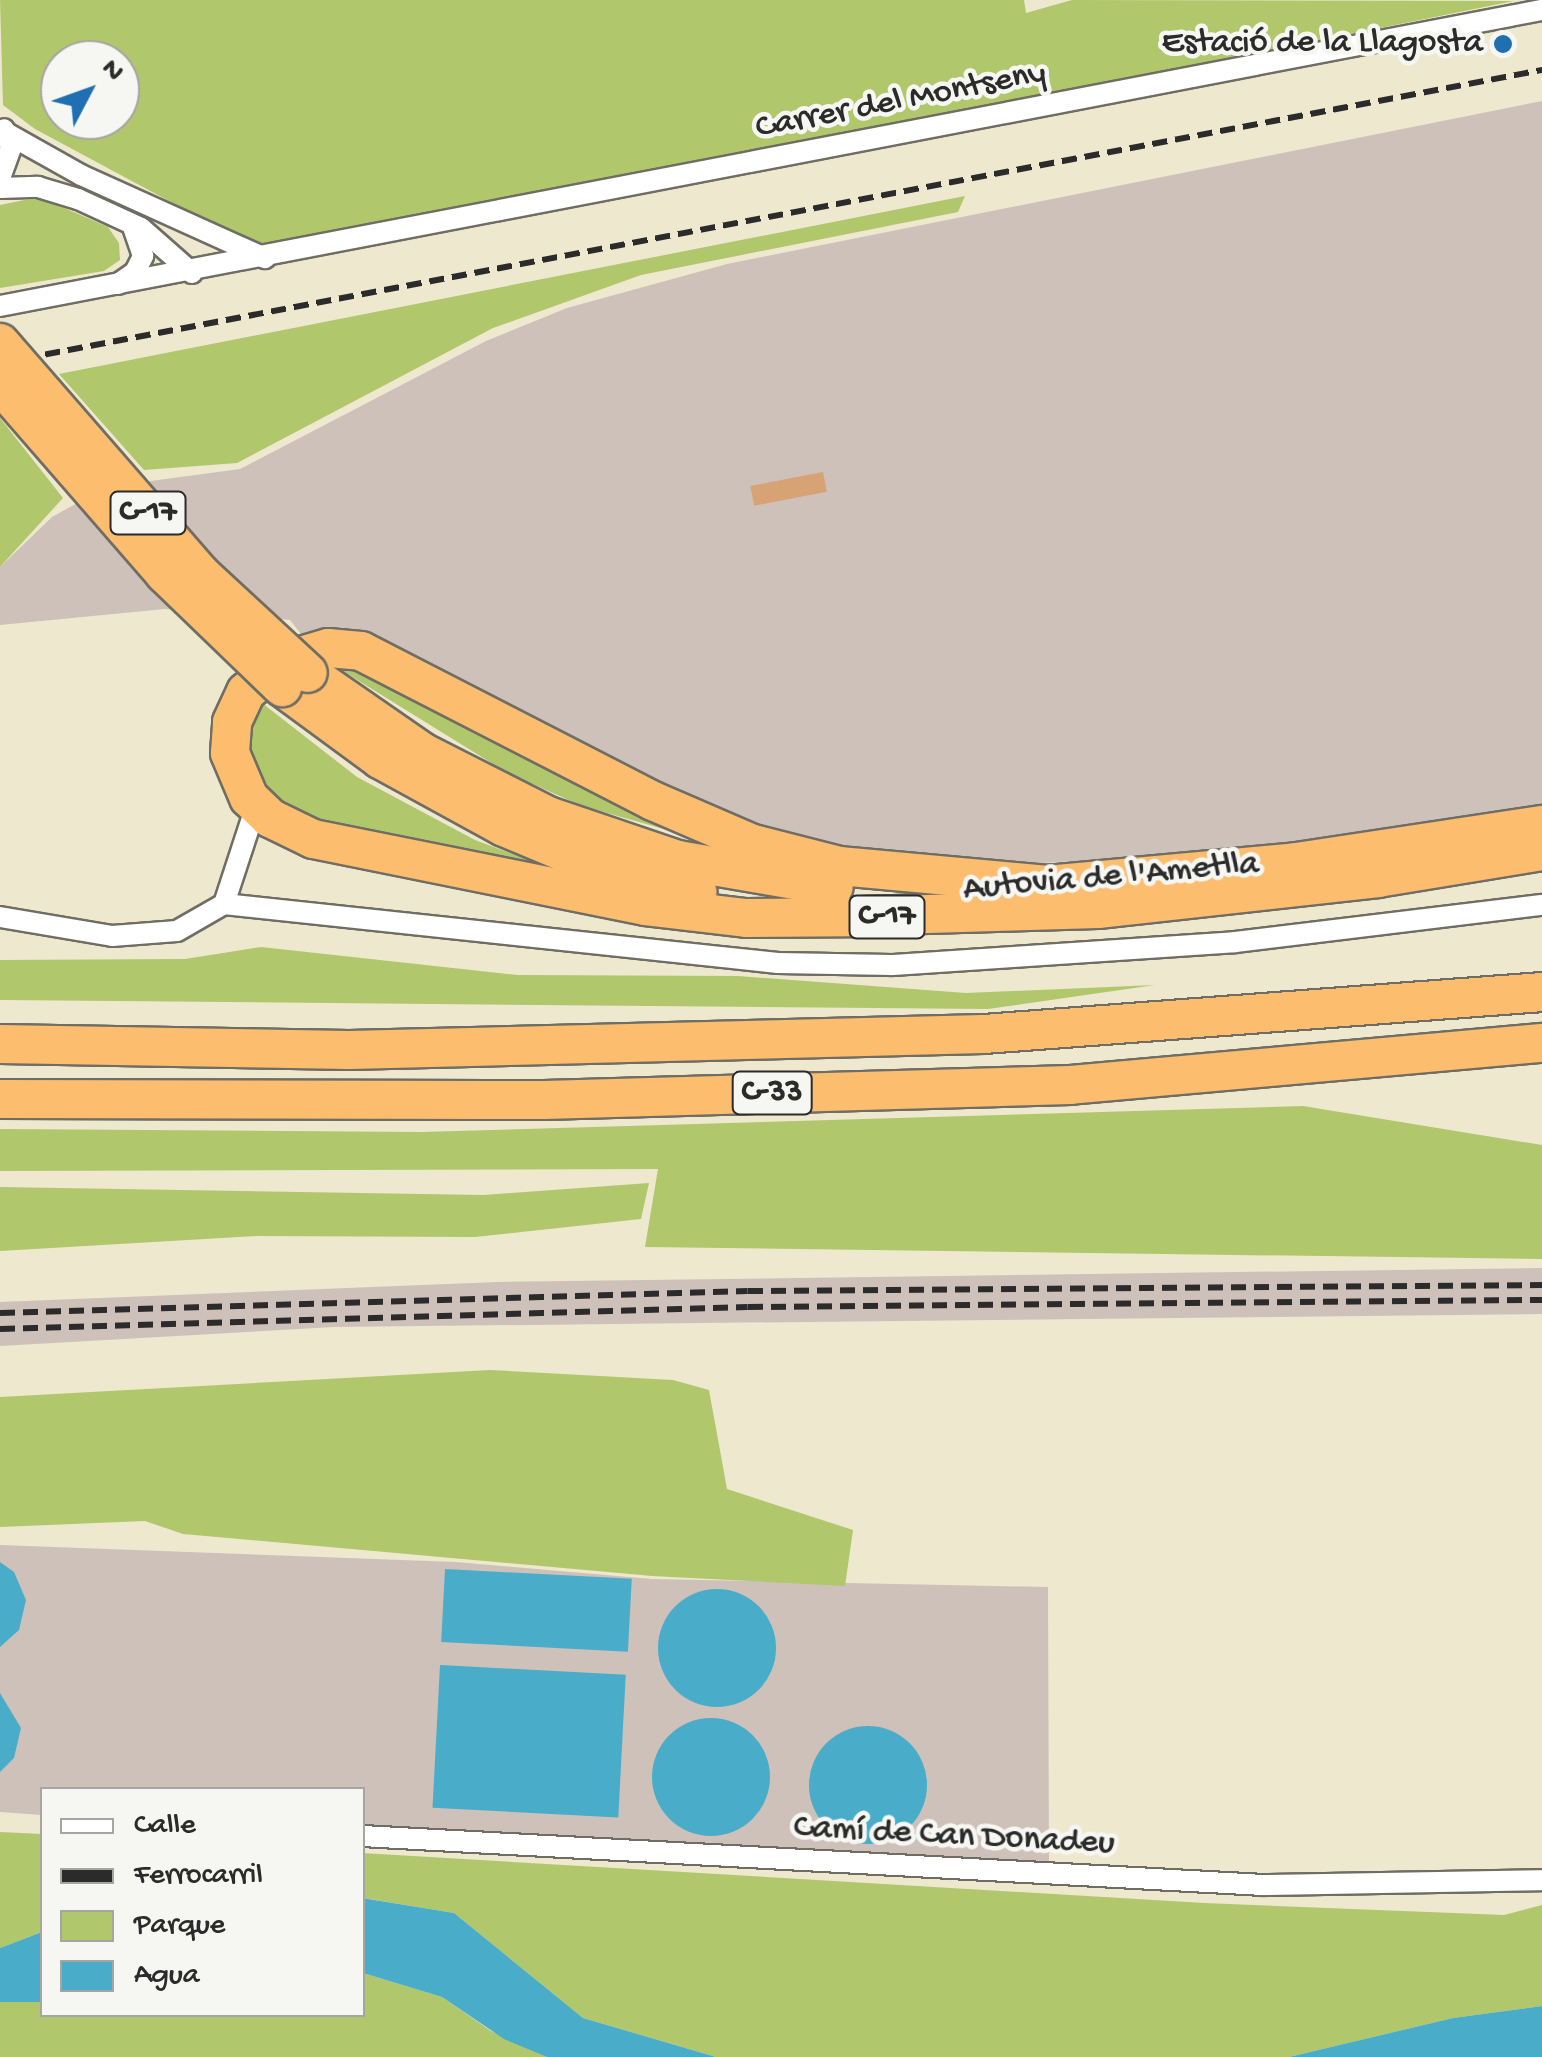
<!DOCTYPE html>
<html>
<head>
<meta charset="utf-8">
<style>
  body { margin:0 }
  #map { position:relative; width:1542px; height:2057px; overflow:hidden; background:#eee8cf; font-family:"Gochi Hand",sans-serif }
  div>[style] { position:absolute }
  [style*='--x'] { left:calc(var(--x)*1px); top:calc(var(--y)*1px); width:calc(var(--w)*1px); rotate:calc(var(--a)*1deg) }
  .industrial>* { inset:0; background:#cec1ba }
  .green>* { inset:0; background:#b0c76c }
  .water>* { inset:0; background:#49acc9; transform-origin:0 0 }
  .round { border-radius:50% }
  .building>* { inset:0; background:#d7a274; transform-origin:0 0 }
  .roads { filter:drop-shadow(2px 0 #6f6d64) drop-shadow(-2px 0 #6f6d64) drop-shadow(0 2px #6f6d64) drop-shadow(0 -2px #6f6d64) }
  .street>* { height:20px; margin:-10px; padding:0 10px; transform-origin:10px; border-radius:10px; background:#fff }
  .highway>* { height:38px; margin:-19px; padding:0 19px; transform-origin:19px; border-radius:19px; background:#fcbd6f }
  .rail>* { height:6px; margin-top:-3px; transform-origin:0; background:repeating-linear-gradient(90deg,#2b2b2b 0 15px,transparent 0 23px) }
  .bridges { filter:drop-shadow(2px 0 #6f6d64) drop-shadow(-2px 0 #6f6d64) drop-shadow(0 2px #6f6d64) drop-shadow(0 -2px #6f6d64) }
  .highway-bridge>* { height:38px; margin:-19px; padding:0 19px; transform-origin:19px; border-radius:19px; background:#fcbd6f }
  .dots>* { width:28px; height:28px; translate:-50% -50%; box-sizing:border-box; border:5px solid #f6f6f2; border-radius:50% }
  span { translate:-50% -50%; white-space:nowrap; text-align:center; line-height:1.15; -webkit-text-stroke:9px #f6f6f2; paint-order:stroke }
  .shield-label span { padding:2px 8px; background:#f6f6f2; border:2px solid; border-radius:8px; -webkit-text-stroke-width:0 }
  .shield-label { font-size:32px; color:#2b2b2b; font-weight:700 }
  .poi-label { font-size:35px; color:#2b2b2b }
  .right { translate:-100% -50%; text-align:right }
  .street-label { font-size:35px; color:#2b2b2b }
  .legend { position:absolute; left:40px; top:1787px; width:325px; height:230px; box-sizing:border-box; background:#f6f6f2; border:2px solid #a5a5a2; margin:0; padding:12px 18px; list-style:none; font-size:30px; color:#2b2b2b }
  .legend li { display:flex; align-items:center; gap:20px; height:50px }
  .legend b { width:50px; border:2px solid #a5a5a2 }
  .north { position:absolute; left:40px; top:40px; width:100px; height:100px; box-sizing:border-box; background:#f6f6f2; border:2px solid #a5a5a2; border-radius:50%; rotate:49deg; font-size:28px; font-weight:700; line-height:40px; text-align:center; color:#2b2b2b }
  .north::after { content:''; display:block; margin:auto; width:35px; height:45px; background:#1f6fb2; clip-path:polygon(50% 0,100% 100%,50% 72%,0 100%) }
</style>
</head>
<body>
<div id="map">
  <div class="industrial">
    <i style="clip-path:polygon(1542px 101px,1542px 806px,1212px 853px,974px 867px,884px 861px,775px 837px,690px 803px,370px 638px,301px 634px,290px 620px,165px 609px,0 625px,0 567px,52px 517px,106px 487px,240px 469px,486px 341px,567px 308px,727px 264px)"></i>
    <i style="clip-path:polygon(1542px 1268px,1542px 1314px,334px 1327px,0 1346px,0 1302px,497px 1282px)"></i>
    <i style="clip-path:polygon(0 1545px,456px 1562px,652px 1579px,1048px 1587px,1049px 1867px,363px 1829px,362px 1790px,42px 1790px,42px 1815px,0 1812px)"></i>
  </div>
  <div class="green">
    <i style="clip-path:polygon(evenodd,0 0,1024px 0,1026px 13px,1072px 0,1514px 1px,280px 250px,223px 230px,35px 129px,3px 105px,0 0,60px 60px,120px 60px,120px 120px,60px 120px,60px 60px)"></i>
    <i style="clip-path:polygon(965px 196px,958px 212px,641px 275px,493px 328px,237px 463px,144px 470px,59px 374px)"></i>
    <i style="clip-path:polygon(39px 197px,108px 227px,119px 243px,120px 260px,104px 271px,0 288px,0 205px)"></i>
    <i style="clip-path:polygon(0 418px,63px 498px,0 567px)"></i>
    <i style="clip-path:polygon(330px 663px,376px 675px,728px 847px,582px 806px,506px 772px)"></i>
    <i style="clip-path:polygon(262px 703px,357px 777px,475px 840px,596px 885px,313px 820px,280px 806px,261px 785px,243px 739px)"></i>
    <i style="clip-path:polygon(261px 947px,518px 975px,738px 976px,966px 993px,1155px 985px,988px 1009px,0 1000px,0 960px,185px 959px)"></i>
    <i style="clip-path:polygon(1303px 1106px,1542px 1145px,1542px 1259px,645px 1247px,658px 1169px,0 1171px,0 1129px,421px 1132px)"></i>
    <i style="clip-path:polygon(649px 1183px,641px 1219px,475px 1237px,257px 1236px,0 1251px,0 1187px,484px 1195px)"></i>
    <i style="clip-path:polygon(490px 1370px,673px 1380px,709px 1390px,727px 1489px,853px 1530px,845px 1586px,652px 1576px,183px 1534px,145px 1521px,0 1527px,0 1397px)"></i>
    <i style="clip-path:polygon(0 1832px,42px 1834px,42px 1932px,0 1948px)"></i>
    <i style="clip-path:polygon(362px 1853px,1204px 1903px,1504px 1915px,1542px 1905px,1542px 2006px,1453px 2018px,1289px 2057px,716px 2057px,583px 2018px,454px 1913px,363px 1898px)"></i>
    <i style="clip-path:polygon(363px 1973px,442px 1997px,491px 2031px,547px 2057px,0 2057px,0 2002px,42px 2002px,42px 2014px,362px 2014px)"></i>
  </div>
  <div class="water">
    <i style="clip-path:polygon(0 1562px,14px 1572px,26px 1600px,19px 1630px,0 1647px)"></i>
    <i style="left:445px;top:1569px;width:187px;height:73px;rotate:3deg"></i>
    <i class="round" style="left:658px;top:1589px;width:118px;height:118px"></i>
    <i style="left:440px;top:1665px;width:186px;height:143px;rotate:3deg"></i>
    <i style="clip-path:polygon(0 1693px,21px 1728px,14px 1758px,0 1772px)"></i>
    <i class="round" style="left:652px;top:1718px;width:118px;height:118px"></i>
    <i class="round" style="left:809px;top:1726px;width:118px;height:118px"></i>
    <i style="clip-path:polygon(362px 1898px,454px 1913px,583px 2018px,716px 2057px,547px 2057px,504px 2039px,442px 1997px,363px 1973px)"></i>
    <i style="clip-path:polygon(42px 1932px,42px 2002px,0 2002px,0 1948px)"></i>
    <i style="clip-path:polygon(1542px 2006px,1542px 2057px,1289px 2057px,1453px 2018px)"></i>
  </div>
  <div class="building">
    <i style="left:823px;top:472px;width:20px;height:74px;rotate:79deg"></i>
  </div>
  <div class="roads">
    <div class="street">
      <i style="--x:8;--y:134;--w:84;--a:29.3"></i>
      <i style="--x:81;--y:175;--w:202;--a:24.3"></i>
      <i style="--x:0;--y:178;--w:33;--a:-70"></i>
      <i style="--x:11;--y:147;--w:19;--a:-111"></i>
      <i style="--x:0;--y:188;--w:38;--a:-2"></i>
      <i style="--x:38;--y:187;--w:42;--a:16.7"></i>
      <i style="--x:78;--y:199;--w:69;--a:24.7"></i>
      <i style="--x:141;--y:228;--w:68;--a:41.4"></i>
      <i style="--x:118;--y:284;--w:21;--a:-35"></i>
      <i style="--x:135;--y:272;--w:18;--a:-63"></i>
      <i style="--x:143;--y:256;--w:31;--a:-109"></i>
      <i style="--x:0;--y:306;--w:1570;--a:-10.87"></i>
      <i style="--x:224;--y:904;--w:557;--a:6.08"></i>
      <i style="--x:778;--y:963;--w:114;--a:1"></i>
      <i style="--x:892;--y:965;--w:344;--a:-3.8"></i>
      <i style="--x:1235;--y:942;--w:309;--a:-6.9"></i>
      <i style="--x:0;--y:917;--w:114;--a:9.6"></i>
      <i style="--x:112;--y:936;--w:65;--a:-4.4"></i>
      <i style="--x:177;--y:931;--w:54;--a:-29.9"></i>
      <i style="--x:224;--y:904;--w:103;--a:-71.9"></i>
      <i style="--x:362;--y:1836;--w:903;--a:3.11"></i>
      <i style="--x:1264;--y:1885;--w:278;--a:-1"></i>
    </div>
    <div class="highway">
      <i style="--x:308;--y:673;--w:139;--a:34.7"></i>
      <i style="--x:422;--y:752;--w:141;--a:26.9"></i>
      <i style="--x:548;--y:816;--w:137;--a:18.7"></i>
      <i style="--x:678;--y:860;--w:158;--a:9.8"></i>
      <i style="--x:282;--y:687;--w:122;--a:36.3"></i>
      <i style="--x:380;--y:759;--w:141;--a:28.7"></i>
      <i style="--x:504;--y:827;--w:70;--a:22.6"></i>
      <i style="--x:569;--y:854;--w:134;--a:16.5"></i>
      <i style="--x:1024;--y:887;--w:274;--a:-5.2"></i>
      <i style="--x:1297;--y:862;--w:248;--a:-8.6"></i>
      <i style="--x:860;--y:916;--w:238;--a:-1.7"></i>
      <i style="--x:1098;--y:909;--w:282;--a:-6.3"></i>
      <i style="--x:1378;--y:878;--w:166;--a:-9.3"></i>
      <i style="--x:882;--y:917;--w:136;--a:179.6"></i>
      <i style="--x:746;--y:918;--w:101;--a:-173.2"></i>
      <i style="--x:646;--y:906;--w:340;--a:-168.6"></i>
      <i style="--x:313;--y:839;--w:48;--a:-154"></i>
      <i style="--x:270;--y:818;--w:29;--a:-136"></i>
      <i style="--x:249;--y:798;--w:49;--a:-112.9"></i>
      <i style="--x:230;--y:753;--w:31;--a:-86"></i>
      <i style="--x:232;--y:722;--w:33;--a:-65"></i>
      <i style="--x:246;--y:692;--w:49;--a:-39.2"></i>
      <i style="--x:284;--y:661;--w:46;--a:-16.5"></i>
      <i style="--x:328;--y:648;--w:33;--a:5"></i>
      <i style="--x:361;--y:651;--w:328;--a:27.2"></i>
      <i style="--x:653;--y:801;--w:109;--a:23.3"></i>
      <i style="--x:753;--y:844;--w:89;--a:14.3"></i>
      <i style="--x:839;--y:866;--w:210;--a:5.2"></i>
      <i style="--x:0;--y:1044;--w:349;--a:1"></i>
      <i style="--x:349;--y:1050;--w:635;--a:-1.44"></i>
      <i style="--x:984;--y:1034;--w:560;--a:-4.3"></i>
      <i style="--x:0;--y:1099;--w:544;--a:0.11"></i>
      <i style="--x:544;--y:1100;--w:526;--a:-1.63"></i>
      <i style="--x:1070;--y:1085;--w:474;--a:-5.1"></i>
    </div>
  </div>
  <div class="rail">
    <i style="--x:0;--y:363;--w:1570;--a:-10.76"></i>
    <i style="--x:0;--y:1313;--w:748;--a:-1.68"></i>
    <i style="--x:748;--y:1291;--w:794;--a:-0.43"></i>
    <i style="--x:0;--y:1329;--w:748;--a:-1.68"></i>
    <i style="--x:748;--y:1307;--w:794;--a:-0.51"></i>
  </div>
  <div class="bridges">
    <div class="highway-bridge">
      <i style="--x:0;--y:343;--w:308;--a:49"></i>
      <i style="--x:202;--y:575;--w:144;--a:42.8"></i>
      <i style="--x:0;--y:384;--w:252;--a:49"></i>
      <i style="--x:165;--y:574;--w:163;--a:44"></i>
    </div>
  </div>
  <div class="dots">
    <i style="left:1503px;top:44px;background:#1f6fb2"></i>
  </div>
  <div class="shield-label">
    <span style="left:148px;top:513px">C-17</span>
    <span style="left:887px;top:917px">C-17</span>
    <span style="left:772px;top:1093px">C-33</span>
  </div>
  <div class="poi-label">
    <span class="right" style="left:1483px;top:44px">Estació de la Llagosta</span>
  </div>
  <div class="street-label">
    <span style="left:901px;top:102px;rotate:-11deg">Carrer del Montseny</span>
    <span style="left:1111px;top:878px;rotate:-5deg">Autovia de l'Ametlla</span>
    <span style="left:954px;top:1837px;rotate:3deg">Camí de Can Donadeu</span>
  </div>
  <ul class="legend">
  <li><b style="height:12px;background:#fff"></b>Calle</li>
  <li><b style="height:12px;background:#2b2b2b"></b>Ferrocarril</li>
  <li><b style="height:28px;background:#b0c76c"></b>Parque</li>
  <li><b style="height:28px;background:#49acc9"></b>Agua</li>
  </ul>
  <div class="north">N</div>
</div>
</body>
</html>
